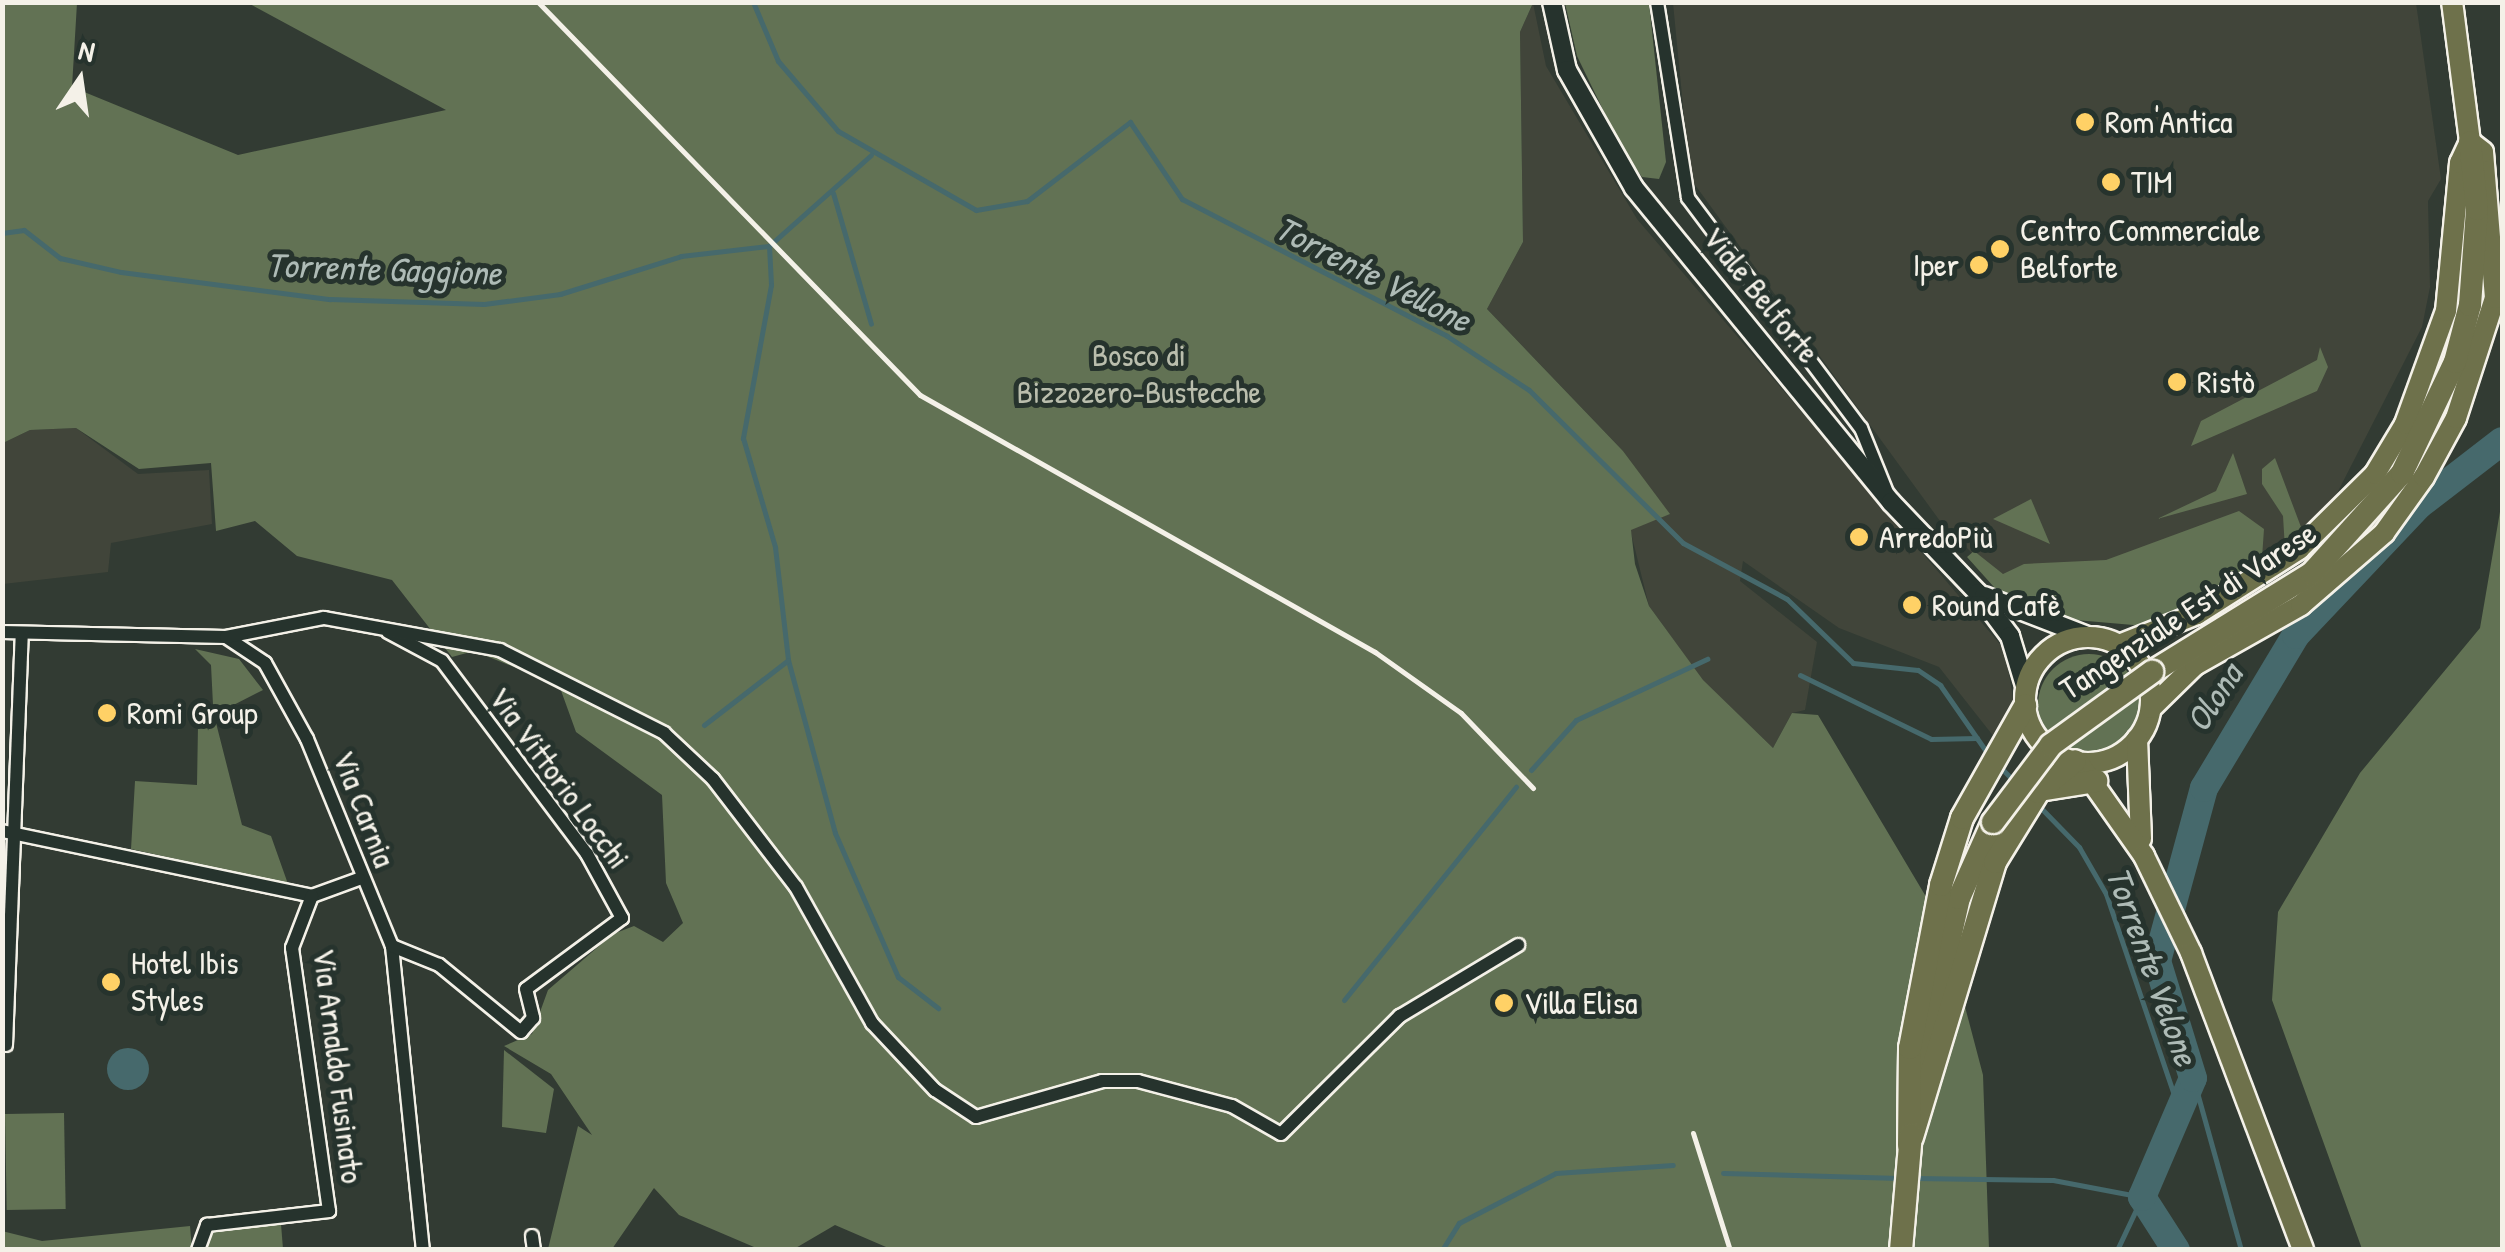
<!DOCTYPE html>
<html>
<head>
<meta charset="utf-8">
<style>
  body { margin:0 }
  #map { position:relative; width:2505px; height:1252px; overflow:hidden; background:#323b33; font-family:"Patrick Hand",sans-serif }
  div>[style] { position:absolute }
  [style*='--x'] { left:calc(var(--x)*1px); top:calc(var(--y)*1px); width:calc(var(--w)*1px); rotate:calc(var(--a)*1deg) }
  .built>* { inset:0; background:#41453a }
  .green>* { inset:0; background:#627254; transform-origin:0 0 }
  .round { border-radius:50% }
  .water>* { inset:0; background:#46696c }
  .stream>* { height:5px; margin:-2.5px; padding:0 2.5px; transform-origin:2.5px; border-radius:2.5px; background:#46696c }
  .river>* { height:28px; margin:-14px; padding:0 14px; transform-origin:14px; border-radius:14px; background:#46696c }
  .roads { filter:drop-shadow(2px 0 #f4f1e8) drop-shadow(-2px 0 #f4f1e8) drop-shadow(0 2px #f4f1e8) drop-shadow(0 -2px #f4f1e8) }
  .street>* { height:12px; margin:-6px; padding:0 6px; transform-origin:6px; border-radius:6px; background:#26332d }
  .secondary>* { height:18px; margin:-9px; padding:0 9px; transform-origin:9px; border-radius:9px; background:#26332d }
  .primary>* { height:20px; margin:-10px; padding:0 10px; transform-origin:10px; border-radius:10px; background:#6e714b }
  .primary>.ring { margin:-10px; padding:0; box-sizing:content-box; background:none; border:20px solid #6e714b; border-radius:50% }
  .highway>* { height:22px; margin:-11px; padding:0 11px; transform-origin:11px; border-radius:11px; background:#6e714b }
  .rail>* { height:5px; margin:-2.5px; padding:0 2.5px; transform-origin:2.5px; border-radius:2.5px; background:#f4f1e8 }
  .bridges { filter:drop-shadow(2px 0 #f4f1e8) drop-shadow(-2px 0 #f4f1e8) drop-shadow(0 2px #f4f1e8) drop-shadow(0 -2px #f4f1e8) }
  .highway-bridge>* { height:22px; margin:-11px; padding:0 11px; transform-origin:11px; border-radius:11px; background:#6e714b }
  .dots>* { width:28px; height:28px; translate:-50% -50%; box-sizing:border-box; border:5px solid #26332d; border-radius:50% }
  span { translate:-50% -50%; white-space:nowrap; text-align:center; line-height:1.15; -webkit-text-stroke:10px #26332d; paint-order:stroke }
  .poi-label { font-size:32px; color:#f4f1e8 }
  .left { translate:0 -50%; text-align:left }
  .right { translate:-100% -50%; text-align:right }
  .street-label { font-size:32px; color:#f4f1e8 }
  .park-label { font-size:32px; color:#babead }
  .water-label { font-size:35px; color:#aebbb6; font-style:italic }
  .frame { position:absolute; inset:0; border:5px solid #f4f1e8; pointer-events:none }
  .north { position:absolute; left:30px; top:30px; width:100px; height:100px; -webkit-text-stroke:8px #26332d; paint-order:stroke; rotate:13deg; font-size:28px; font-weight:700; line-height:40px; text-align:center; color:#f4f1e8 }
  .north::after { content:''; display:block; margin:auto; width:35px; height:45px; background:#f4f1e8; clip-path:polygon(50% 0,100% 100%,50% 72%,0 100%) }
</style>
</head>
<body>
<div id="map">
  <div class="built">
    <i style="clip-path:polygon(1533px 3px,1546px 66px,1637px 219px,2005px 650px,2014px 704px,1998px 742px,1939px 667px,1839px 628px,1743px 561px,1740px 581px,1817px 642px,1805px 710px,1792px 713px,1773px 748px,1703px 681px,1649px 606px,1630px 529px,1669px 514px,1623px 451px,1487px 309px,1523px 242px,1520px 32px)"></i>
    <i style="clip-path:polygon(1673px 3px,2416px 3px,2441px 179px,2428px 201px,2430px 287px,2422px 327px,2328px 511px,2189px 598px,2058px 610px,1981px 562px,1940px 521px,1690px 178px)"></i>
    <i style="clip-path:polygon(76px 428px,138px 474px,209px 470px,212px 524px,111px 543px,108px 572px,3px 584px,3px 443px,30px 430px)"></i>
  </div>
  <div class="green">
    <i style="clip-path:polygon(3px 3px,77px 3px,72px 87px,238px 155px,446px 110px,248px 3px,1533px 3px,1520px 32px,1523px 242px,1487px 309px,1623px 451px,1670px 514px,1631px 530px,1635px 564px,1649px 606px,1703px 680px,1773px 748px,1792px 713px,1818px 715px,1944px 927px,1983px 1075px,1989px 1249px,893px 1250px,835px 1225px,794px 1249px,761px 1250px,679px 1215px,654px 1188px,612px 1249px,548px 1249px,578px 1126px,592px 1135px,551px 1074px,504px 1046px,532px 1034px,548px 990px,613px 934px,634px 926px,663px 942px,683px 923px,666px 883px,662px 795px,576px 732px,559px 685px,474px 651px,452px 657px,392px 580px,297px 556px,255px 521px,216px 531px,211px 463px,139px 469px,76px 428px,30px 430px,3px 443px)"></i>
    <i style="clip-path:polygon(1565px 3px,1649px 3px,1666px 162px,1659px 179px,1642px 177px,1623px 151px,1577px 56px)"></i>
    <i style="clip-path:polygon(2320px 347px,2328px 367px,2317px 391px,2191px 446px,2201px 421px,2317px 360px)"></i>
    <i style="clip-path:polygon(2233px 453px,2247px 494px,2157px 519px,2216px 491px)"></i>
    <i style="clip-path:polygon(2275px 458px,2304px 535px,2285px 549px,2283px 516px,2262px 484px,2262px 469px)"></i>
    <i style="clip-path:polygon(2031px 499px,2050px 544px,1993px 519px)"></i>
    <i style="clip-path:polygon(2502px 500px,2502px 1249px,2362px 1249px,2272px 1000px,2278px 912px,2360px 773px,2480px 628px)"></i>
    <i style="clip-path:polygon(2239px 511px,2264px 529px,2262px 558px,2197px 604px,2145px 626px,2052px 618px,2002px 596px,1967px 557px,1974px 551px,2003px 574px,2024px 564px,2106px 560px)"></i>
    <i style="clip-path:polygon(195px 649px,239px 659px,263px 690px,214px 715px,242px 825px,271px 836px,288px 884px,131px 849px,135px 781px,197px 785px,198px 725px,213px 705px,211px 665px)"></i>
    <i class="round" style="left:2038px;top:654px;width:102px;height:102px"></i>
    <i style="clip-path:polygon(504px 1050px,554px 1089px,546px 1133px,502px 1127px)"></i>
    <i style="left:64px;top:1113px;width:96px;height:59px;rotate:89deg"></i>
    <i style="clip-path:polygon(281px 1224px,283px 1249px,203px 1249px,211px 1229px)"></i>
    <i style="clip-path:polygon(190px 1226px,192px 1249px,3px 1249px,2px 1231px,42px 1241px)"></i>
  </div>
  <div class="water">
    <i class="round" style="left:107px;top:1048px;width:42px;height:42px"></i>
  </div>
  <div class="stream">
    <i style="--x:753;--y:2;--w:64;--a:67"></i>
    <i style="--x:778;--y:61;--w:92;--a:49.4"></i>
    <i style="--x:838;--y:131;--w:159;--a:29.8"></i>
    <i style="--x:976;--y:210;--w:52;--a:-10"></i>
    <i style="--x:1027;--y:201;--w:130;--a:-37.5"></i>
    <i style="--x:1130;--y:122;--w:93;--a:56"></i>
    <i style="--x:1182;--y:199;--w:298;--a:27.3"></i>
    <i style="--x:1447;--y:336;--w:98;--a:33.4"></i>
    <i style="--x:1529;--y:390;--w:217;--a:44.8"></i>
    <i style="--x:1683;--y:543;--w:118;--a:28.3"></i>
    <i style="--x:1787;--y:599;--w:92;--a:44.1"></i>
    <i style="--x:1853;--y:663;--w:65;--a:6.1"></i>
    <i style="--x:1918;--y:670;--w:27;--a:34"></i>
    <i style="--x:1940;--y:685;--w:84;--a:55.2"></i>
    <i style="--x:871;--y:155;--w:137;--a:138.3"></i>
    <i style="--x:769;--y:246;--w:39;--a:87"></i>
    <i style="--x:771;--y:285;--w:156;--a:100.4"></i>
    <i style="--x:743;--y:438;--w:114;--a:73.6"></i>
    <i style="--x:775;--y:547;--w:114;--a:83.4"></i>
    <i style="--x:788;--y:660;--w:179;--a:74.8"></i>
    <i style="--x:835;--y:833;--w:157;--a:66.4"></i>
    <i style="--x:898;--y:977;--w:51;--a:37.8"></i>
    <i style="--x:833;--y:193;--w:136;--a:73.8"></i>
    <i style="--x:2;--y:233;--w:22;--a:-8"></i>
    <i style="--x:24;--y:230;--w:46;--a:37.9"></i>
    <i style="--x:60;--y:258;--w:63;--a:12.9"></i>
    <i style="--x:121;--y:272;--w:211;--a:7.4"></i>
    <i style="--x:330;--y:299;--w:154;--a:1.9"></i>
    <i style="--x:484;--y:304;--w:77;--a:-7.5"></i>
    <i style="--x:560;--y:294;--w:127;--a:-17.4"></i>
    <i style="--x:681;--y:256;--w:89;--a:-6.5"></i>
    <i style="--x:1800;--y:675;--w:146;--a:26"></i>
    <i style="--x:1931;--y:739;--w:46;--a:-1.2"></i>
    <i style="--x:704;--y:725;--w:106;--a:-37.7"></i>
    <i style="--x:1999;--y:766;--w:24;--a:45"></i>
    <i style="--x:1531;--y:770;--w:67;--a:-48"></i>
    <i style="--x:1576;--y:720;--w:145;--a:-25"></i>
    <i style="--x:2038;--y:805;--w:59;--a:45.7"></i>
    <i style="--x:2079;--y:847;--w:54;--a:60.1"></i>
    <i style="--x:2106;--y:894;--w:228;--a:71.3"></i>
    <i style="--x:1344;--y:1000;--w:274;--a:-51.1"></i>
    <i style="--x:2193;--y:1078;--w:179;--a:74.4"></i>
    <i style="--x:1723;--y:1173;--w:176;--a:1.6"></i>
    <i style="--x:1915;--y:1178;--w:138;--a:0.8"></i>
    <i style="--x:2053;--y:1180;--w:91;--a:10.8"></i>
    <i style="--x:2142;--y:1197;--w:59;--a:115.3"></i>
    <i style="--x:1442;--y:1250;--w:32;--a:-58"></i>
    <i style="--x:1459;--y:1223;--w:109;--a:-27.3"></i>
    <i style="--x:1556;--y:1173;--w:117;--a:-3.9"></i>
  </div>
  <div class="river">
    <i style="--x:2176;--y:1250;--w:63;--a:-122.7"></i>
    <i style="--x:2142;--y:1197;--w:129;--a:-66.8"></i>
    <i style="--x:2193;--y:1078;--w:122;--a:-107.1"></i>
    <i style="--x:2157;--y:961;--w:179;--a:-74.8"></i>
    <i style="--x:2204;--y:788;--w:179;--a:-59"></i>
    <i style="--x:2296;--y:635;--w:179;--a:-46.6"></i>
    <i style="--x:2419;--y:505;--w:105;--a:-37.6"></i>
  </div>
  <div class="roads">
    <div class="street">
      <i style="--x:1657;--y:2;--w:198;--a:81"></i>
      <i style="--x:1688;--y:198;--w:288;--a:53.1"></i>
      <i style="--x:1861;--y:428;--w:67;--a:68"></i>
      <i style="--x:2;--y:632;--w:224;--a:1.3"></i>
      <i style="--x:226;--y:637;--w:47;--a:33.7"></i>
      <i style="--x:265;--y:663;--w:87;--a:61.1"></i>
      <i style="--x:307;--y:739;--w:224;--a:67.7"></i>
      <i style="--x:392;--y:946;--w:306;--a:84.2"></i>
      <i style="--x:388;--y:632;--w:61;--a:28.2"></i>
      <i style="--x:442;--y:661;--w:241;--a:53.1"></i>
      <i style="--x:587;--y:854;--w:73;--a:61.3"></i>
      <i style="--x:622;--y:918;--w:119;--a:143.5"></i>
      <i style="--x:526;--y:989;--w:30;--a:76"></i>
      <i style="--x:533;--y:1018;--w:18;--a:131"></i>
      <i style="--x:521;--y:1032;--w:106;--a:-140.7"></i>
      <i style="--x:439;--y:965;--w:51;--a:-158"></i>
      <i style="--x:226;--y:637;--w:100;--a:-11"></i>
      <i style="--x:324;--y:618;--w:179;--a:10.3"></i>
      <i style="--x:500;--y:650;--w:184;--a:26.8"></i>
      <i style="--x:664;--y:733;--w:67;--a:43.2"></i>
      <i style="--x:713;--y:779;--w:136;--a:52.5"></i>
      <i style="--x:796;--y:887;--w:156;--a:60.8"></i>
      <i style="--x:872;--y:1023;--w:92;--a:46.8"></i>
      <i style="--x:935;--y:1090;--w:49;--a:33.4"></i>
      <i style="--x:976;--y:1117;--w:131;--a:-15.9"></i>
      <i style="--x:1102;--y:1081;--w:36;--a:0"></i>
      <i style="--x:1138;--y:1081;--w:97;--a:14.9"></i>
      <i style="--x:1232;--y:1106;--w:56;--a:29.7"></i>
      <i style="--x:1281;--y:1134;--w:168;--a:-44.8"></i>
      <i style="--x:1400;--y:1016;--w:138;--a:-31"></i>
      <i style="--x:2;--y:831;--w:317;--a:11.8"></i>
      <i style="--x:312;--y:896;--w:50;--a:-19.9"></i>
      <i style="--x:6;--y:1045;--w:412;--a:-87.8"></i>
      <i style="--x:532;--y:1236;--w:14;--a:82"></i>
      <i style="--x:198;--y:1250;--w:27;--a:-70"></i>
      <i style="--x:207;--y:1225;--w:123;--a:-6.5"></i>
      <i style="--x:329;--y:1211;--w:266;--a:-98"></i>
      <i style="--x:292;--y:948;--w:56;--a:-69"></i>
    </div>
    <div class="secondary">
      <i style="--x:1552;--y:2;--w:70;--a:77.6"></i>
      <i style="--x:1567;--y:70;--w:136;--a:60.4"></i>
      <i style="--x:1634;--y:188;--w:406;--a:50.7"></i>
      <i style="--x:1891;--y:502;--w:126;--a:46.3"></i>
      <i style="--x:1978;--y:593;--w:54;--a:53.3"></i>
      <i style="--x:2010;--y:636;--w:55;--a:73.2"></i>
      <i style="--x:1984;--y:596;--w:114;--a:21.1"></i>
    </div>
    <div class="primary">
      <i class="ring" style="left:2025px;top:637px;width:106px;height:106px"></i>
      <i style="--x:2119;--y:645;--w:84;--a:-21.7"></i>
      <i style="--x:2197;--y:614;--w:121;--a:-32.5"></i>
      <i style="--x:2299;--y:549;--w:107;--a:-44.6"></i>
      <i style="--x:2375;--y:474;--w:58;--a:-59"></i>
      <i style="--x:2405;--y:424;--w:120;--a:-70.1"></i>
      <i style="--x:2446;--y:311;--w:149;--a:-84.6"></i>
      <i style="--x:2460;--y:163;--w:23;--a:-65"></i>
      <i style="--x:2470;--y:142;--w:141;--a:-97.3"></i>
      <i style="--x:2151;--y:708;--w:62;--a:-44.3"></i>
      <i style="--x:2195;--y:665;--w:122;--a:-29.5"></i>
      <i style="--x:2301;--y:605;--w:110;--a:-40.9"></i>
      <i style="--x:2384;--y:533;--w:69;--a:-54.5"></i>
      <i style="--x:2424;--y:477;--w:67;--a:-61.5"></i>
      <i style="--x:2456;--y:418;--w:126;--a:-72"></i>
      <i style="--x:2495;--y:298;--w:146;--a:-94.7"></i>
      <i style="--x:2483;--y:152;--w:16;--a:-142"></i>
      <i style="--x:2137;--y:739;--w:100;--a:87.7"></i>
      <i style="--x:2078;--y:762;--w:115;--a:54.9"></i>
      <i style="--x:2144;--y:856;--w:108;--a:64.1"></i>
      <i style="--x:2191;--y:953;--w:317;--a:69.3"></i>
    </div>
    <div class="highway">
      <i style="--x:2152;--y:672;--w:188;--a:-31.7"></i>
      <i style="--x:2312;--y:573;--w:135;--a:-48"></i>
      <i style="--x:2402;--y:473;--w:123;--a:-64.5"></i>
      <i style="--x:2455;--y:362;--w:59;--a:-75.3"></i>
      <i style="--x:2470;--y:305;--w:96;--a:-85.8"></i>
      <i style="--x:2477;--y:209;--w:67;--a:-96"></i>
      <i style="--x:2046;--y:789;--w:51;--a:-9.1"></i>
      <i style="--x:1922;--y:1063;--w:169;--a:-77.4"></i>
      <i style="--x:1959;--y:898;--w:83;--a:-65.9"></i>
      <i style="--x:1912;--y:1137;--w:287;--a:-73.2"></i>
      <i style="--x:1995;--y:862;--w:82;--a:-58.4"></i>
      <i style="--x:2038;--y:792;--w:48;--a:-40"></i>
      <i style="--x:1909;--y:1145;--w:97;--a:-89.4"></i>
      <i style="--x:1910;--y:1048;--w:166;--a:-79.2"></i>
      <i style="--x:1941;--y:885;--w:70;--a:-72.6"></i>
      <i style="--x:1962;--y:818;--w:129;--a:-60.6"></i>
      <i style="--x:1901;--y:1250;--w:116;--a:-85.1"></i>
    </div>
  </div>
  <div class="rail">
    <i style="--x:538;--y:2;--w:548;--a:45.81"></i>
    <i style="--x:920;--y:395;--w:523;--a:29.46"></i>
    <i style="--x:1375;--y:652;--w:105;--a:35.3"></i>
    <i style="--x:1461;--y:713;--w:104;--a:46.2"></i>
    <i style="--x:1693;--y:1133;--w:123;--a:72.5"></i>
  </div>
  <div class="bridges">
    <div class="highway-bridge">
      <i style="--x:1993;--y:822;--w:96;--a:-53"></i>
      <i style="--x:2051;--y:745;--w:125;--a:-35.9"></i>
    </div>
  </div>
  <div class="dots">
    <i style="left:2085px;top:122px;background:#ffd166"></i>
    <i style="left:2111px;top:182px;background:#ffd166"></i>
    <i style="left:2000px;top:249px;background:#ffd166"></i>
    <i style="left:1979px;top:265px;background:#ffd166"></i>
    <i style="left:2177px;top:382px;background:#ffd166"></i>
    <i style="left:1859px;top:537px;background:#ffd166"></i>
    <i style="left:1912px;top:605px;background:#ffd166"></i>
    <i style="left:107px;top:713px;background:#ffd166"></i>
    <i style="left:111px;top:982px;background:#ffd166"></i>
    <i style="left:1504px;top:1003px;background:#ffd166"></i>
  </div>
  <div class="poi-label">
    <span class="left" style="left:2105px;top:122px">Rom'Antica</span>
    <span class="left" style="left:2131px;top:182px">TIM</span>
    <span class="left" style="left:2020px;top:249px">Centro Commerciale<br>Belforte</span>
    <span class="right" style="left:1959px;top:265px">Iper</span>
    <span class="left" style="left:2197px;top:382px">Ristò</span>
    <span class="left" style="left:1879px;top:537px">ArredoPiù</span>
    <span class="left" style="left:1932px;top:605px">Round Cafè</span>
    <span class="left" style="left:127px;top:713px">Romi Group</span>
    <span class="left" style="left:131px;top:982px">Hotel Ibis<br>Styles</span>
    <span class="left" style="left:1524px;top:1003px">Villa Elisa</span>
  </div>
  <div class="street-label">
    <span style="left:1761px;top:295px;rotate:51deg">Viale Belforte</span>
    <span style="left:2188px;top:611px;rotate:-33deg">Tangenziale Est di Varese</span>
    <span style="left:559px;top:778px;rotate:54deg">Via Vittorio Locchi</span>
    <span style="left:364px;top:809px;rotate:69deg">Via Carnia</span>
    <span style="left:338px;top:1066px;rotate:83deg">Via Arnaldo Fusinato</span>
  </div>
  <div class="park-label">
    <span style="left:1139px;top:374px">Bosco di<br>Bizzozero-Bustecche</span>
  </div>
  <div class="water-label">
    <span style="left:384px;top:269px;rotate:2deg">Torrente Gaggione</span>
    <span style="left:1373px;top:274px;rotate:27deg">Torrente Vellone</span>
    <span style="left:2214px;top:698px;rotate:-57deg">Olona</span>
    <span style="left:2152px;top:966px;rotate:70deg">Torrente Velone</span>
  </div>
  <div class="frame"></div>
  <div class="north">N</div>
</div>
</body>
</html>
